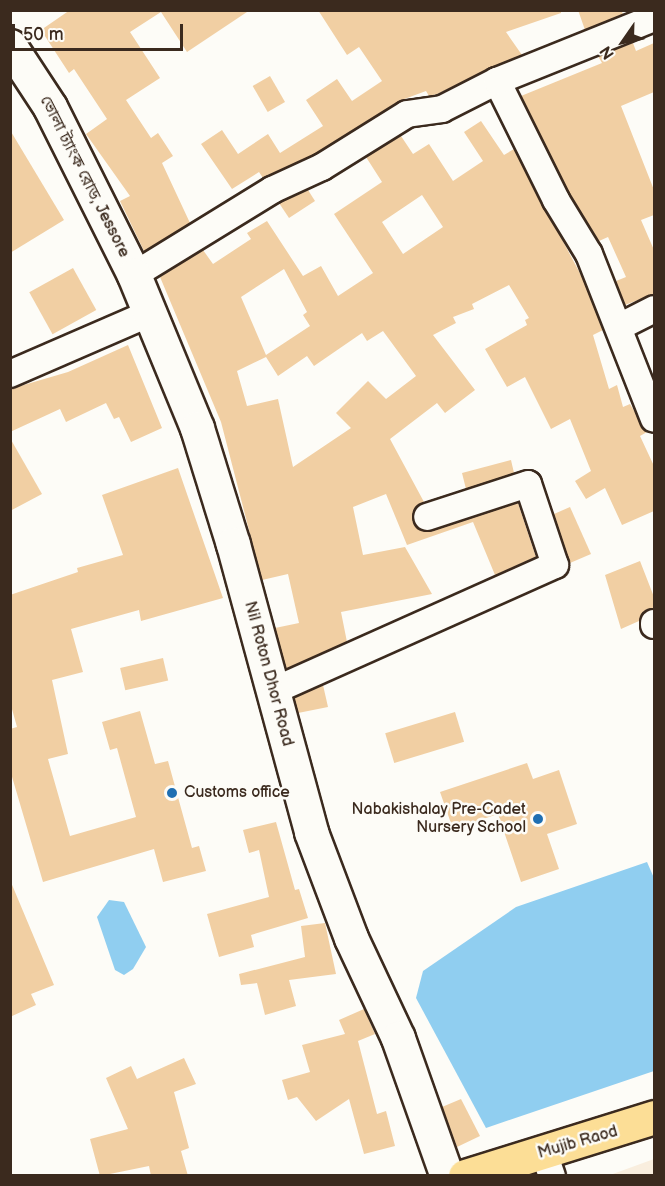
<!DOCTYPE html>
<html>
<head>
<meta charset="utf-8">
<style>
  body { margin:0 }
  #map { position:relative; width:665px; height:1186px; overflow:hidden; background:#fdfcf7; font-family:"Balsamiq Sans","Noto Sans Bengali",sans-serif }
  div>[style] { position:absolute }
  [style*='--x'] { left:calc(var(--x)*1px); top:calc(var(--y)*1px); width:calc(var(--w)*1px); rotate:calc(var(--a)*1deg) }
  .built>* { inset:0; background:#f9eede }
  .water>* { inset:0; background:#90cef0 }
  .building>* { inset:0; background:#f1cfa3; transform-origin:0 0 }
  .roads { filter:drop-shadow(2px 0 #3b2a1e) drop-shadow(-2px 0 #3b2a1e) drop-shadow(0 2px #3b2a1e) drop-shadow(0 -2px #3b2a1e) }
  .street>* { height:26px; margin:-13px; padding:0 13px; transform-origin:13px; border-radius:13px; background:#fdfcf7 }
  .secondary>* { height:33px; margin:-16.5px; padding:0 16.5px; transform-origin:16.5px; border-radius:16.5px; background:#fdfcf7 }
  .highway>* { height:33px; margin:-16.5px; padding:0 16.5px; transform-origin:16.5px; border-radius:16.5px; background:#fcde96 }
  .dots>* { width:16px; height:16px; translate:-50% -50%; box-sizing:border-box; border:3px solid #fdfcf7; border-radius:50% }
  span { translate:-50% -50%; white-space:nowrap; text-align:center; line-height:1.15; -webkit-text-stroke:5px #fdfcf7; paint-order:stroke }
  .street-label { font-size:16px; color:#3b2a1e }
  .poi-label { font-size:16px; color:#3b2a1e }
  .left { translate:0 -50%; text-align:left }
  .right { translate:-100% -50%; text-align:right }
  .frame { position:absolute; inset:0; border:12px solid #3b2a1e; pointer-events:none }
  .north { position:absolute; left:593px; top:12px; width:60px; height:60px; -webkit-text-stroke:4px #fdfcf7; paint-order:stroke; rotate:236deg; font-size:16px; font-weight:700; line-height:24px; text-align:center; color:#3b2a1e }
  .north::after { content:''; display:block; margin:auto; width:21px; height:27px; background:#3b2a1e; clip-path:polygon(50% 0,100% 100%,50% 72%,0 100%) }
  .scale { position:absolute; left:12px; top:24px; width:171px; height:27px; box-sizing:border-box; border:3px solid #3b2a1e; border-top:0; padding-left:8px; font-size:18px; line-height:21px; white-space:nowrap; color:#3b2a1e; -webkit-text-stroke:4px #fdfcf7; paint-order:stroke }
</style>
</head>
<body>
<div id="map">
  <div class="built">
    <i style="clip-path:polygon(654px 1159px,654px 1175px,610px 1175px)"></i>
  </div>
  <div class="water">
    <i style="clip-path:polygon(647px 862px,654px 878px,654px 1071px,486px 1128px,416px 998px,423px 971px,516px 907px)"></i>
    <i style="clip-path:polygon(109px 900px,124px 902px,146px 947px,133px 969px,124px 975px,115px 970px,97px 917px)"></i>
  </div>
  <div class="building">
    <i style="clip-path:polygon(70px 10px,250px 10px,187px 52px,161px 12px,130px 32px,160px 78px,126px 100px,151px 138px,158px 133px,173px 156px,162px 163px,190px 223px,144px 251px,120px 201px,130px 196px,86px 134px,107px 119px,74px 69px,69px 73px,41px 30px)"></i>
    <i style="clip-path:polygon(318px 10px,561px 10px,561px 13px,506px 32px,522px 55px,437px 94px,429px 96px,426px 91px,399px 101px,313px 155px,263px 178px,259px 172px,232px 189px,201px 144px,222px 130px,238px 154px,268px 134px,280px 153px,323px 126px,306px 100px,337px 79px,352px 101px,382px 81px,359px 47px,347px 55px)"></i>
    <i style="clip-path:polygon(578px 10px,621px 10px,623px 14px,585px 30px)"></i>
    <i style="clip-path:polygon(633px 43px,636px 51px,654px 43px,654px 92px,621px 106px,654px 190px,654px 215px,641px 220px,654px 250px,654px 294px,625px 305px,616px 281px,626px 277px,608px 237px,599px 241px,569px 193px,521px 96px,602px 63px,598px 56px)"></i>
    <i style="left:270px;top:76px;width:30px;height:20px;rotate:60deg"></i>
    <i style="clip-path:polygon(evenodd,481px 121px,504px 155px,514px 149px,583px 279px,603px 330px,593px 335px,609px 389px,617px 385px,623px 407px,630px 404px,647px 432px,640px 436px,654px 466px,654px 511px,622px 525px,605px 488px,586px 499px,575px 481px,591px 471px,570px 419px,551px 429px,525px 377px,507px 387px,485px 349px,527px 325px,525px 320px,529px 318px,509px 285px,472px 304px,474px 309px,453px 317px,456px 323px,433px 335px,475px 390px,445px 413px,437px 403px,390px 439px,424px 502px,413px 513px,417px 528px,432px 531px,518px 503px,536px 557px,495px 575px,473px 522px,407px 545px,386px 494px,353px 507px,363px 555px,405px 547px,432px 594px,341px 612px,347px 642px,286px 669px,275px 628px,299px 623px,288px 574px,262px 580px,221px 422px,160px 277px,203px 250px,213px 264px,251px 239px,247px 233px,267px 221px,303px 276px,321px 266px,338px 296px,373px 273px,334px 214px,382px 182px,366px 157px,401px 136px,413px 154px,429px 144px,453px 181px,483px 161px,464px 132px,481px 121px,422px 195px,443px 227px,403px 254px,382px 222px,422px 195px,481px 121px,284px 269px,307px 312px,303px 315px,310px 326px,266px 355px,241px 297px,284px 269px,481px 121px,383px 331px,416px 376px,386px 399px,368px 381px,336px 413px,351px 428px,293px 467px,278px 399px,247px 406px,237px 371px,266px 357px,278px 376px,307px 356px,314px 366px,362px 333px,367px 341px,383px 331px)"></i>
    <i style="clip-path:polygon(10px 130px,64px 220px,10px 253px)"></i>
    <i style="clip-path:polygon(308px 190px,315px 201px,289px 218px,279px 203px)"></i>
    <i style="left:73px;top:268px;width:48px;height:50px;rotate:61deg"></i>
    <i style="clip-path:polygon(128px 345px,162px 428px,131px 442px,119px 417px,114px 419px,106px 403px,66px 422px,60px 409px,10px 432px,10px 389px,68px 372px)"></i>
    <i style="clip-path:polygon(10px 438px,42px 494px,10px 511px)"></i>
    <i style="clip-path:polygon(511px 460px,514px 473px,466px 489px,462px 473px)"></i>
    <i style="clip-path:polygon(178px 468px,223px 598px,141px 621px,139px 610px,71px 629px,83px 672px,52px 680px,68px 754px,48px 759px,70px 836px,136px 817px,117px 748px,110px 750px,102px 722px,140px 711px,155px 764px,168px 761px,192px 848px,199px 846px,206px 871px,163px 882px,154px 849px,43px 882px,10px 770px,10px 729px,17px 727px,10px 702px,10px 595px,78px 572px,77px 568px,123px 555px,102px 495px)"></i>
    <i style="clip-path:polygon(570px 507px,591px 554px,570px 563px,554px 514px)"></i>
    <i style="clip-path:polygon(640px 561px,654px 597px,654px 608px,646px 610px,639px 621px,621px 629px,605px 575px)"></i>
    <i style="left:163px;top:658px;width:23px;height:44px;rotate:77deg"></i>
    <i style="clip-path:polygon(323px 685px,328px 707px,298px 713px,294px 698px)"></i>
    <i style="left:455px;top:712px;width:31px;height:73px;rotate:73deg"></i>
    <i style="clip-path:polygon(527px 763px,533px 779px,559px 770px,577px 824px,547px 834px,559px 869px,521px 882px,498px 814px,453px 829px,440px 792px)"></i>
    <i style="clip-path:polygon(276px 822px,295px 890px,299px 889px,308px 918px,251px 935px,254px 947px,219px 957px,207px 914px,269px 897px,259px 850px,249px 853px,243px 830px)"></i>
    <i style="clip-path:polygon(10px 880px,54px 985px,31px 994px,36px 1005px,10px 1017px)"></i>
    <i style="clip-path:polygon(325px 923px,336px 974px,289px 980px,296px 1006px,265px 1015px,257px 983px,241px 985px,239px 974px,305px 957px,301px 926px)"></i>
    <i style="clip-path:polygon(364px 1009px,375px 1034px,358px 1041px,377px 1114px,386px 1111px,395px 1146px,364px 1154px,349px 1099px,316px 1121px,297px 1097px,288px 1100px,282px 1080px,310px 1072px,302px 1045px,345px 1034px,339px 1020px)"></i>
    <i style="clip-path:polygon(184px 1058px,196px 1084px,174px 1092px,189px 1148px,181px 1151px,188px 1176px,151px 1176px,149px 1166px,100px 1176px,90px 1139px,128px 1129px,106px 1078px,131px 1066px,137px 1079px)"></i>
    <i style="clip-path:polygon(461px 1099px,480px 1136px,457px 1147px,442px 1107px)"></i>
  </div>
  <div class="roads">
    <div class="street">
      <i style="--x:497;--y:81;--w:133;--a:63.6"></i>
      <i style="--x:556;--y:200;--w:63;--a:58.6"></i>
      <i style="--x:589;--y:254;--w:177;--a:68.5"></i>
      <i style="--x:134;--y:275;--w:162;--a:-31.6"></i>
      <i style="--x:272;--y:190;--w:55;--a:-24.7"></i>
      <i style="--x:322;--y:167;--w:100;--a:-31.9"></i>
      <i style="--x:407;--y:114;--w:35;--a:-8"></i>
      <i style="--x:442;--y:109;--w:62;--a:-27"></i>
      <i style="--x:497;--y:81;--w:169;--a:-21.9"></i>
      <i style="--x:619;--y:327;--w:39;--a:-27"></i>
      <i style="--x:10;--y:374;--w:153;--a:-23.5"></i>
      <i style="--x:654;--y:623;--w:2;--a:90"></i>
      <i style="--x:273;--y:691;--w:309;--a:-24.1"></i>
      <i style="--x:555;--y:565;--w:85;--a:-108.4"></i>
      <i style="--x:528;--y:484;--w:106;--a:161.9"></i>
      <i style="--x:544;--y:1153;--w:24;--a:71"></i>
    </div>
    <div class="secondary">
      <i style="--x:10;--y:46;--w:73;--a:56.7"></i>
      <i style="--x:50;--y:107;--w:188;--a:63.4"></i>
      <i style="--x:134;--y:275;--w:165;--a:67.6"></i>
      <i style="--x:197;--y:428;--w:121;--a:72.8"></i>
      <i style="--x:233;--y:544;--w:298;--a:74.8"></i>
      <i style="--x:311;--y:832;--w:113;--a:69.3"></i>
      <i style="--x:351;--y:938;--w:110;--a:64.8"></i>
      <i style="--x:398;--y:1038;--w:146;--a:70.5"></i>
    </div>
    <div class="highway">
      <i style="--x:465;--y:1176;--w:198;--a:-17.3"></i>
    </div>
  </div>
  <div class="dots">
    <i style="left:172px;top:793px;background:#1f6fb2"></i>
    <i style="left:538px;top:819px;background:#1f6fb2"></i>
  </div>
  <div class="street-label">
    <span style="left:84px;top:177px;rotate:63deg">ভোলা ট্যাংক রোড, Jessore</span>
    <span style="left:268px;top:674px;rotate:75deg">Nil Roton Dhor Road</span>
    <span style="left:578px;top:1143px;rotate:-16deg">Mujib Raod</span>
  </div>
  <div class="poi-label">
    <span class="left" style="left:184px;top:793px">Customs office</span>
    <span class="right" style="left:526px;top:819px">Nabakishalay Pre-Cadet<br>Nursery School</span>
  </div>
  <div class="frame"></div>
  <div class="north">N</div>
  <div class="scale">50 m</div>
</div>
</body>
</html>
